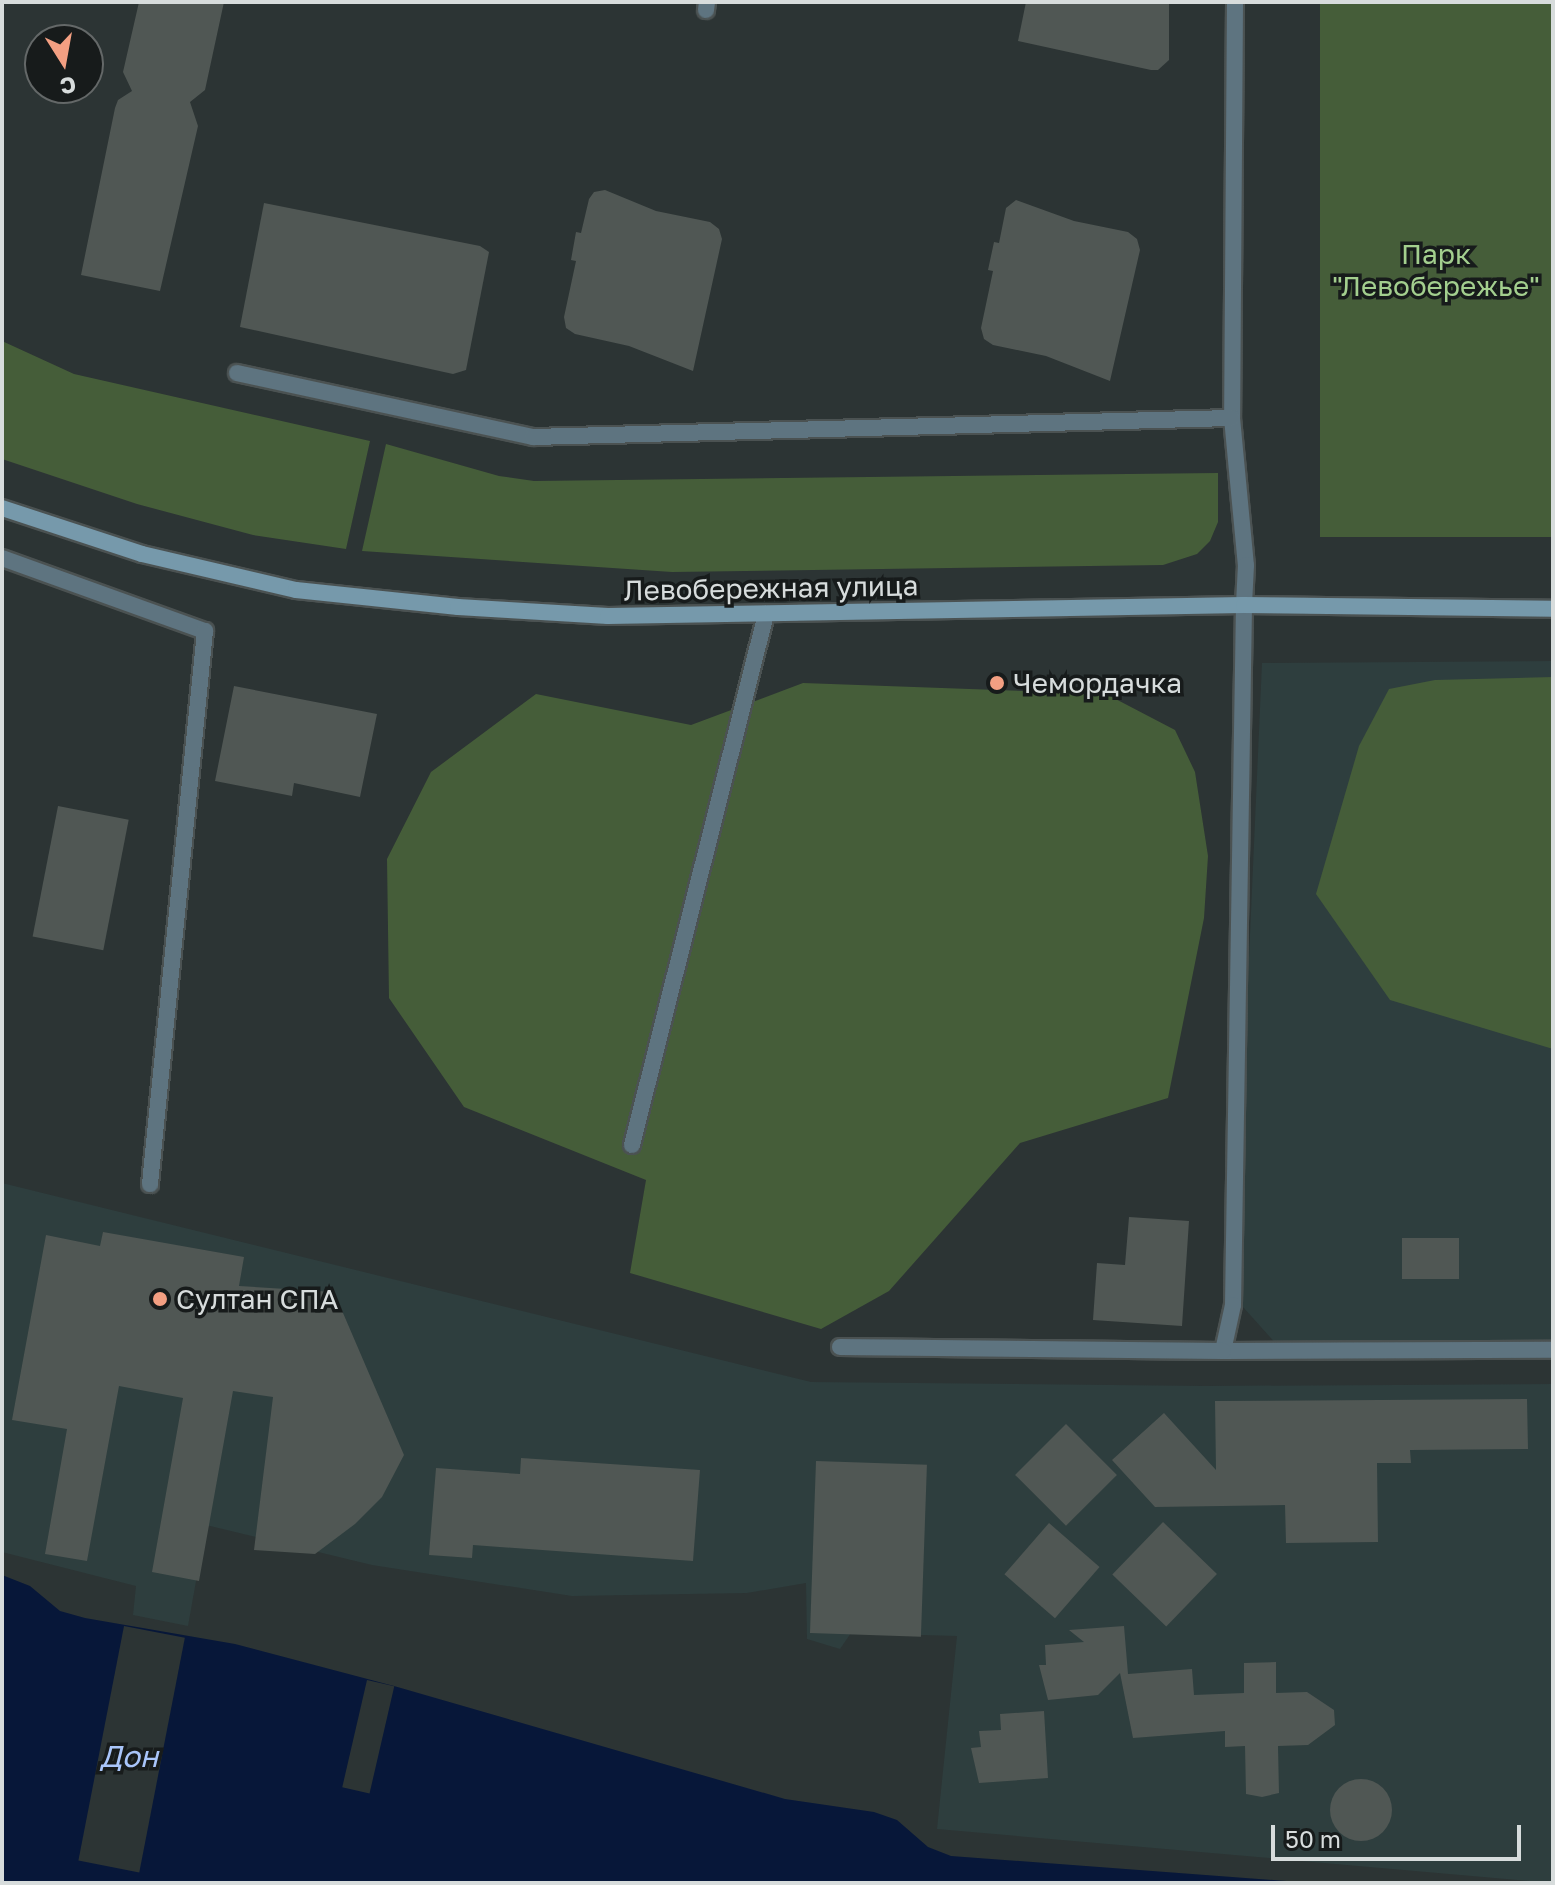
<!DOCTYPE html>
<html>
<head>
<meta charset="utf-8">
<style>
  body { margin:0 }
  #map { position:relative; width:1555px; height:1885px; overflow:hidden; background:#2c3434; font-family:"Golos Text",sans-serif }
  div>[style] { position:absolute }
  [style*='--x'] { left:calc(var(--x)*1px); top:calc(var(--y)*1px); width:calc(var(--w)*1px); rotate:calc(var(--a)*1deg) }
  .built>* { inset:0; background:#2e3e3e }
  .green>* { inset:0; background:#455d39; transform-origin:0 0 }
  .water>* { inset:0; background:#071739 }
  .pier>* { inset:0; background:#2c3434; transform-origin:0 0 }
  .building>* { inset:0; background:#505754; transform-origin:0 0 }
  .round { border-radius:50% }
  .roads { filter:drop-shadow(2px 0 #4b5252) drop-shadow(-2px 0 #4b5252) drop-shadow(0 2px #4b5252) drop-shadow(0 -2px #4b5252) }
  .lane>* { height:16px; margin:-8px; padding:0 8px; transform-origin:8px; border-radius:8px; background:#5e7480 }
  .street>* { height:16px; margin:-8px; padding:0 8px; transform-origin:8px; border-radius:8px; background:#5e7480 }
  .secondary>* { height:16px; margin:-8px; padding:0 8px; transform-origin:8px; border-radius:8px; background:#7699ab }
  .dots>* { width:22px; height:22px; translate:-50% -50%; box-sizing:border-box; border:4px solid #171b1b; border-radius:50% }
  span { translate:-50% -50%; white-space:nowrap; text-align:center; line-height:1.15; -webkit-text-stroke:7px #171b1b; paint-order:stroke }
  .park-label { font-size:28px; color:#a3cf8e }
  .street-label { font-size:28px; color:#d7dcdc }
  .poi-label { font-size:28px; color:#d7dcdc }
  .left { translate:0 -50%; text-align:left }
  .water-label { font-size:30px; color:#a9c5f9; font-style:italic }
  .frame { position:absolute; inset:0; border:4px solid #d7dcdc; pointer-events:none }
  .north { position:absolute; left:24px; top:24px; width:80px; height:80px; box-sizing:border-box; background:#171b1b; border:2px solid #646868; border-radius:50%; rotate:169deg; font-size:22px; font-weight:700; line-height:32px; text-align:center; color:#d7dcdc }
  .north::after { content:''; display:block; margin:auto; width:28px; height:36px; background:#f39f82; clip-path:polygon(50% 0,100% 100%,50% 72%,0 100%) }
  .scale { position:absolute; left:1271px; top:1825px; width:250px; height:36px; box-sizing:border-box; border:4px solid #d7dcdc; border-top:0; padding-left:10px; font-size:24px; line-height:28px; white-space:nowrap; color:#d7dcdc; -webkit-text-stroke:6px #171b1b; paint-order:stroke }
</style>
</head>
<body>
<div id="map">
  <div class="built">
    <i style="clip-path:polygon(1553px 661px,1553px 1343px,1278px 1346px,1234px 1297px,1262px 663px)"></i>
    <i style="clip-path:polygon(2px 1183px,811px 1382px,1205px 1386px,1553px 1384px,1553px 1883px,937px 1829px,957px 1636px,851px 1633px,840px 1649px,807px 1639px,806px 1583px,747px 1593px,572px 1596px,372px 1565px,206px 1525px,188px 1626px,133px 1615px,136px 1586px,2px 1552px)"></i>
  </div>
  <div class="green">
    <i style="left:1320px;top:2px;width:233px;height:535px"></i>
    <i style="clip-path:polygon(2px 341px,74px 374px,370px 441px,346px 549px,253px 535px,137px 504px,2px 459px)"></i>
    <i style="clip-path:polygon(386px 444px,499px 476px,534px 481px,1218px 473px,1218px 522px,1210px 541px,1197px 554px,1163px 565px,672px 572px,362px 551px)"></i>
    <i style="clip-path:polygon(1553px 677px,1553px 1049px,1390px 1000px,1316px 894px,1359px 746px,1389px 689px,1435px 680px)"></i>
    <i style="clip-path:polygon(803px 683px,1106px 694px,1175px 730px,1195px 772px,1208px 856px,1204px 918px,1168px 1098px,1020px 1143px,889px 1291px,821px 1329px,630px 1273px,646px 1180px,464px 1107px,389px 998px,387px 859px,431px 772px,536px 694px,691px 725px)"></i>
  </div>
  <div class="water">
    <i style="clip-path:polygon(2px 1575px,30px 1586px,60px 1611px,85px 1618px,235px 1644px,394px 1686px,785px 1799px,874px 1812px,897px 1820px,928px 1847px,951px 1856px,1312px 1883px,2px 1883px)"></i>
  </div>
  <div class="pier">
    <i style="left:124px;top:1626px;width:62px;height:239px;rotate:11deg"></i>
    <i style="left:367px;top:1680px;width:28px;height:110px;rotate:13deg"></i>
  </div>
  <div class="building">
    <i style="clip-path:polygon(139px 2px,224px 2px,205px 90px,190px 102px,198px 126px,160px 291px,81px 275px,115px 108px,118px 100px,132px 91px,123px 72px)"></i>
    <i style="clip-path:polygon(1026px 2px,1169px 2px,1169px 60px,1158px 70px,1151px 70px,1018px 41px)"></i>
    <i style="clip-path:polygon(605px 190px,656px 211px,710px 222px,719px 229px,722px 239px,693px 371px,629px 346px,575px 334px,566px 328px,564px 317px,576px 261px,571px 260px,576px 232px,581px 233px,589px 199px,594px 192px)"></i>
    <i style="clip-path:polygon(1016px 200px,1074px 221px,1128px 232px,1137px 239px,1140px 250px,1110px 381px,1046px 356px,993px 345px,984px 339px,981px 328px,993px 271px,988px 270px,994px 242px,999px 243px,1006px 208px)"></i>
    <i style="clip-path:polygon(264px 203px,480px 246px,489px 252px,466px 370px,453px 374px,240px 327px)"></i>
    <i style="clip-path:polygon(234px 686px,377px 714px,360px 797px,294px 783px,292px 796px,215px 781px)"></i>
    <i style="left:58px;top:806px;width:72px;height:133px;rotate:11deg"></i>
    <i style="clip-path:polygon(1129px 1217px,1189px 1221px,1182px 1326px,1093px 1320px,1097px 1263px,1125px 1265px)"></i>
    <i style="clip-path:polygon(103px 1232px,244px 1257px,239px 1286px,334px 1292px,404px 1455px,382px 1497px,355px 1524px,315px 1554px,254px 1550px,273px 1397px,233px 1391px,199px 1581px,152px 1572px,183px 1398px,119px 1386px,87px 1561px,45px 1554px,67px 1429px,12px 1420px,46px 1235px,100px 1246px)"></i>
    <i style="left:1402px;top:1238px;width:57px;height:41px"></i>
    <i style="clip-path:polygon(1527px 1399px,1528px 1449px,1410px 1450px,1411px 1463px,1377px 1463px,1378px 1542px,1286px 1543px,1285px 1505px,1155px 1507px,1112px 1460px,1164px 1413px,1216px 1470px,1215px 1401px)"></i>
    <i style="left:1066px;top:1424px;width:72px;height:72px;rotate:45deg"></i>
    <i style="clip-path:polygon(521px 1458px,700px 1470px,693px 1561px,473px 1545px,472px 1558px,429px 1555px,436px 1468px,520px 1474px)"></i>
    <i style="left:816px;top:1461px;width:111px;height:172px;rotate:2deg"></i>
    <i style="left:1163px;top:1522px;width:75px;height:73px;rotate:44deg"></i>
    <i style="left:1049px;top:1523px;width:67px;height:68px;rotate:41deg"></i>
    <i style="clip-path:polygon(1124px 1626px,1128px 1674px,1192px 1669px,1194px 1695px,1244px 1693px,1244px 1663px,1276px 1662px,1276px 1693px,1307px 1692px,1334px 1710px,1335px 1725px,1308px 1745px,1278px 1746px,1279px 1793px,1262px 1797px,1246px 1794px,1245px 1746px,1225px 1747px,1225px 1731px,1133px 1738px,1120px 1673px,1098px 1695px,1048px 1700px,1039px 1665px,1046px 1665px,1045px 1645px,1084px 1642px,1069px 1630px)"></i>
    <i style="clip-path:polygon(1044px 1711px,1048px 1778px,979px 1783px,971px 1748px,981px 1747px,979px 1731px,1001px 1730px,1000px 1714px)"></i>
    <i class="round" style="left:1330px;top:1779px;width:62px;height:62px"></i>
  </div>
  <div class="roads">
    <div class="lane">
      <i style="--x:706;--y:10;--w:8;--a:-83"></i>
      <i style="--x:2;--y:558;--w:216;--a:19.8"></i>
      <i style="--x:205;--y:631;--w:556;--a:95.68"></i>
      <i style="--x:1244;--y:605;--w:700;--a:90.9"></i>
      <i style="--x:1233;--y:1305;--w:47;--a:102.3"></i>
      <i style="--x:1223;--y:1351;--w:330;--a:-0.2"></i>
      <i style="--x:632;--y:1145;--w:548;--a:-75.84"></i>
      <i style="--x:840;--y:1347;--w:383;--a:0.6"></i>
    </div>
    <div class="street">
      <i style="--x:1235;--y:2;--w:416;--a:90.4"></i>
      <i style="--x:1232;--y:418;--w:148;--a:84.6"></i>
      <i style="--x:1246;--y:565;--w:40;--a:92.9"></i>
      <i style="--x:237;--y:373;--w:303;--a:12.2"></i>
      <i style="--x:533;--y:437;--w:699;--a:-1.56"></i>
    </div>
    <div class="secondary">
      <i style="--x:2;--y:508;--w:147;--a:18.2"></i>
      <i style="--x:142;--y:554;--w:158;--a:13.2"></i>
      <i style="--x:296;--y:590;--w:163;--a:6"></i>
      <i style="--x:458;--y:607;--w:150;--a:3.4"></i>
      <i style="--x:608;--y:616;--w:636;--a:-0.99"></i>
      <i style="--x:1244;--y:605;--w:309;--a:0.7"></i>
    </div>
  </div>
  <div class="dots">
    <i style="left:997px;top:683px;background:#f39f82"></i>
    <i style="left:160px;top:1299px;background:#f39f82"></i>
  </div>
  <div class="park-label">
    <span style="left:1436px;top:270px">Парк<br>"Левобережье"</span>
  </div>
  <div class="street-label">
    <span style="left:771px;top:588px;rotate:-1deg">Левобережная улица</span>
  </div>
  <div class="poi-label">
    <span class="left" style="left:1013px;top:683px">Чемордачка</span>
    <span class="left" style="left:176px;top:1299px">Султан СПА</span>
  </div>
  <div class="water-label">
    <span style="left:129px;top:1756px">Дон</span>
  </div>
  <div class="frame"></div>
  <div class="north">С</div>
  <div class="scale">50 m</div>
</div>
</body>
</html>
